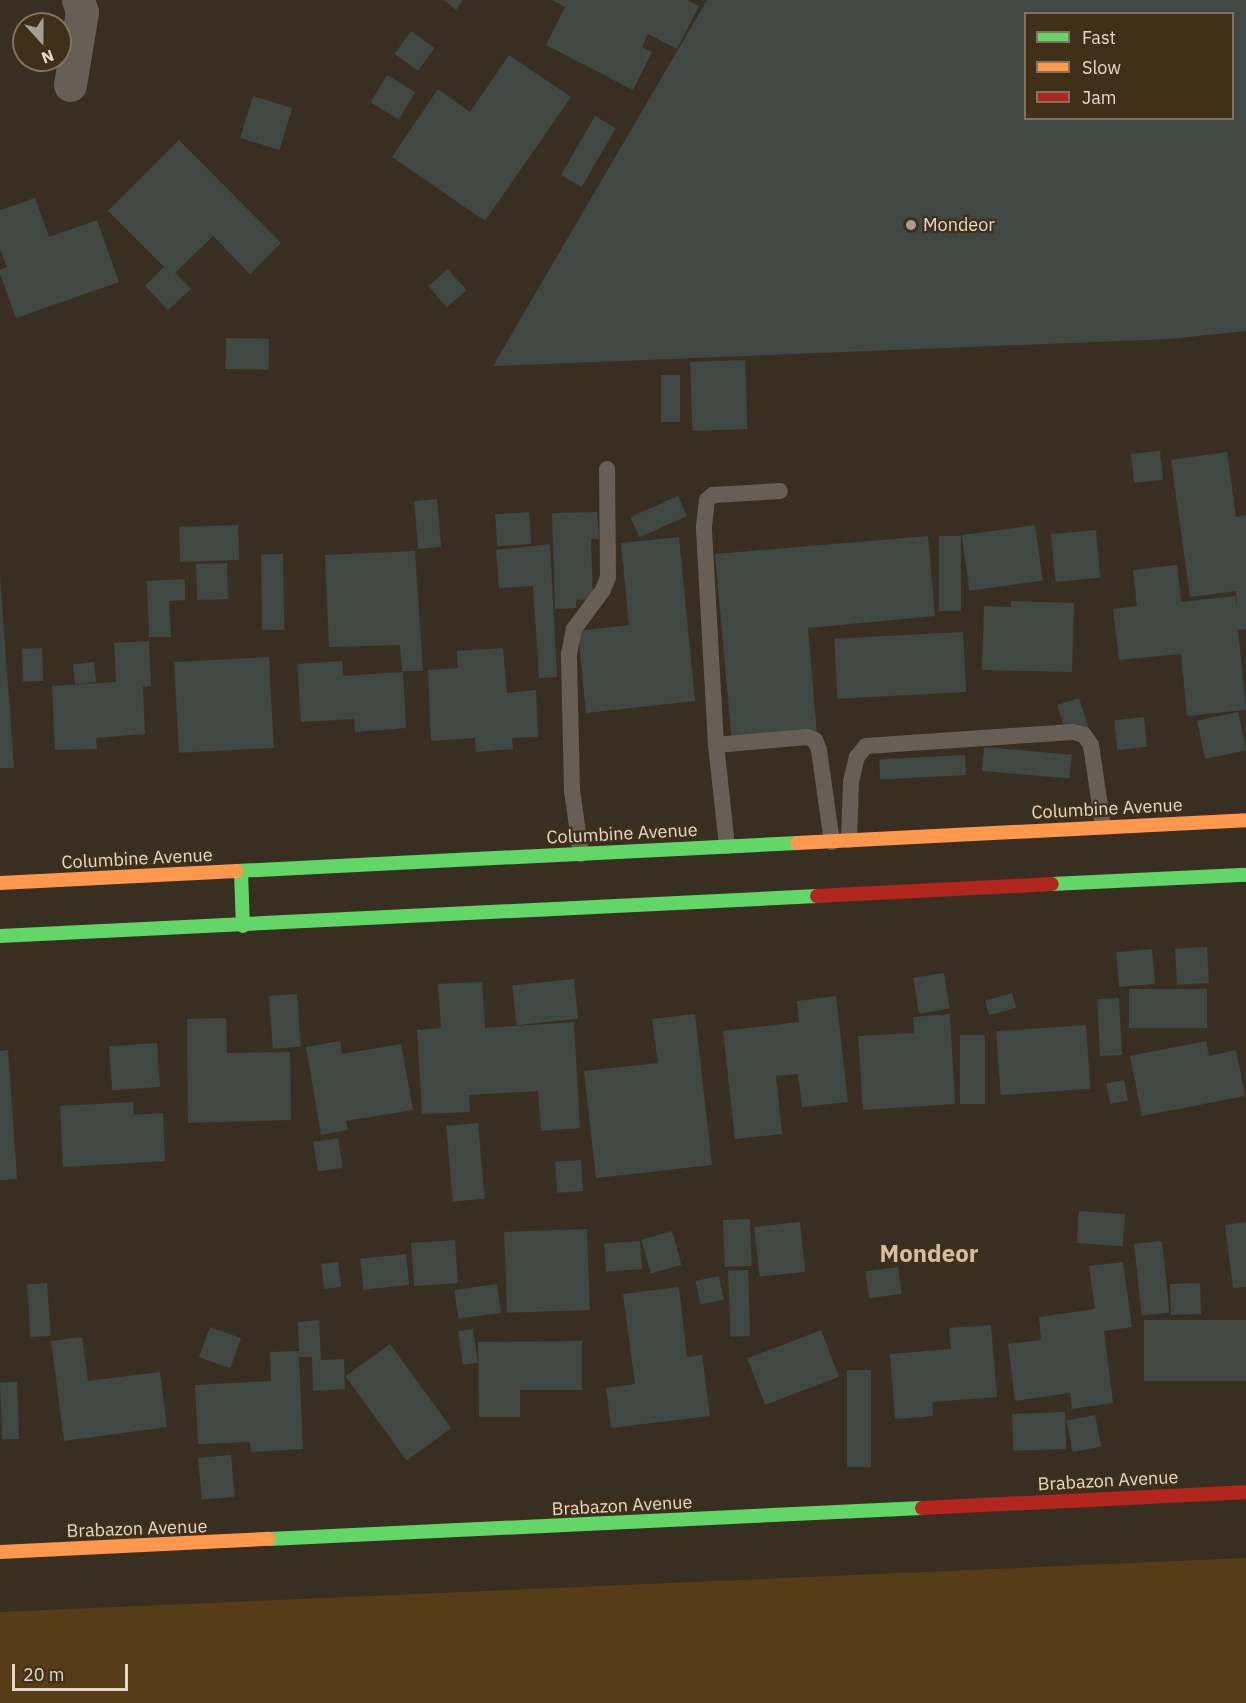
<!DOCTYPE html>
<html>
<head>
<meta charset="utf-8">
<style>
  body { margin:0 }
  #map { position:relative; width:1246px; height:1703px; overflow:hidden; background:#382f22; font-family:"IBM Plex Sans",sans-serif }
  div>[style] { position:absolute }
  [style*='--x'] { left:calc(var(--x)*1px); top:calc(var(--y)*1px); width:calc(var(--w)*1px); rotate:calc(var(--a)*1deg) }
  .green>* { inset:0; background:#563d17 }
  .building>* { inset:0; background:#404844; transform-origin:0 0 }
  .lane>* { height:16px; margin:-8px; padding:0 8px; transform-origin:8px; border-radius:8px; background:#675f55 }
  .street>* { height:33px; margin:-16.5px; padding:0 16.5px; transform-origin:16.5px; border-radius:16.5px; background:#675f55 }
  .fast>* { height:14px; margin:-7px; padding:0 7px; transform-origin:7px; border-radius:7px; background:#63d668 }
  .slow>* { height:14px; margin:-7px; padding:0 7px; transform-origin:7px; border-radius:7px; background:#ff974d }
  .jam>* { height:14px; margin:-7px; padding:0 7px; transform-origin:7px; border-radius:7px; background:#b3261e }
  .dots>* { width:16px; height:16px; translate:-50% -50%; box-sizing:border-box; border:3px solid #413019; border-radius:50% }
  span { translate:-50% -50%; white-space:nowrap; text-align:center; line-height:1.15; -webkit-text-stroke:4.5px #413019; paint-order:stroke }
  .poi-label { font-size:18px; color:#e3d8cb }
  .left { translate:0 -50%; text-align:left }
  .street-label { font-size:18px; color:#e3d8cb }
  .district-label { font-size:24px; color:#d3bea3; font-weight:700 }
  .legend { position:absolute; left:1024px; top:12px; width:210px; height:108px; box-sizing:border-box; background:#413019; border:2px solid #827360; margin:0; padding:8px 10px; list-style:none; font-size:18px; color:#e3d8cb }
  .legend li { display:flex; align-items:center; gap:12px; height:30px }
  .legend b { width:30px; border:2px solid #827360 }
  .north { position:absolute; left:12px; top:12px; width:60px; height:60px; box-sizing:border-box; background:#413019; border:2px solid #827360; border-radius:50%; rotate:159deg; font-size:16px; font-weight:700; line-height:24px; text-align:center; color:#e3d8cb }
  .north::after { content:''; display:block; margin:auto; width:21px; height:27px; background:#a79d90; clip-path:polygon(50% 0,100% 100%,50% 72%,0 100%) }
  .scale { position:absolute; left:12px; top:1664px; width:116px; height:27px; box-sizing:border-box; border:3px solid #e3d8cb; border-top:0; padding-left:8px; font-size:18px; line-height:21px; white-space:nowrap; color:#e3d8cb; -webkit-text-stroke:4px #413019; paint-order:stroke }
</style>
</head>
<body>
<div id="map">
  <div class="green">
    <i style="clip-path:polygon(1246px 1558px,1246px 1703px,0 1703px,0 1612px)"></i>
  </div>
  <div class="building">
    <i style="clip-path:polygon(444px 0,463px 0,456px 10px)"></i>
    <i style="clip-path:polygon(552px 0,687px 0,699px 6px,677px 49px,648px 34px,642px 47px,652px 52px,633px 90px,546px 45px,565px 7px)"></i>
    <i style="clip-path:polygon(evenodd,707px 0,1246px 0,1246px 331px,1170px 339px,493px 366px,707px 0,1026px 14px,1232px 14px,1232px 118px,1026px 118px,1026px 14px)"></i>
    <i style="left:411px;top:31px;width:29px;height:28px;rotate:36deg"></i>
    <i style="clip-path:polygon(509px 55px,571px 97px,485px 221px,392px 157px,438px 89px,470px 112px)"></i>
    <i style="left:387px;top:75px;width:33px;height:32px;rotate:31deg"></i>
    <i style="left:253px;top:96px;width:41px;height:44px;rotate:17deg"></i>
    <i style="left:595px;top:116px;width:24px;height:68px;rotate:30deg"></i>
    <i style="clip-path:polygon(179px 140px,281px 243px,250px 274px,213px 236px,175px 273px,191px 289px,168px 310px,145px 286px,164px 267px,108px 211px)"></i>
    <i style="clip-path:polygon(35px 198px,49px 237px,97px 220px,119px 282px,16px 318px,0 274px,0 270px,7px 267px,0 249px,0 210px)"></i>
    <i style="left:448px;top:269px;width:28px;height:26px;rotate:49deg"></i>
    <i style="left:226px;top:338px;width:43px;height:31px;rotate:1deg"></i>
    <i style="left:745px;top:360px;width:69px;height:55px;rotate:88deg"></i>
    <i style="left:661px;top:375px;width:19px;height:47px"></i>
    <i style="left:1160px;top:451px;width:29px;height:29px;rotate:84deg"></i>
    <i style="clip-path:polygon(1227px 452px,1236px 517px,1246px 515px,1246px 629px,1238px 630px,1246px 710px,1187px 716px,1181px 654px,1119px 660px,1113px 609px,1137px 606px,1133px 570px,1177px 565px,1181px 602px,1235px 596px,1237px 610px,1236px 591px,1190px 597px,1171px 460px)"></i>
    <i style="left:678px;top:496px;width:22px;height:52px;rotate:66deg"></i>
    <i style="left:437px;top:499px;width:48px;height:23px;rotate:85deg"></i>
    <i style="left:529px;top:512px;width:32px;height:34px;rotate:86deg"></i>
    <i style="clip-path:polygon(597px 512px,599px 539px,591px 539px,593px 599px,576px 600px,576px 608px,555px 609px,552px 513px)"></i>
    <i style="left:238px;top:525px;width:35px;height:59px;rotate:88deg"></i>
    <i style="left:1035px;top:525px;width:56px;height:74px;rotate:82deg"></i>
    <i style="left:1096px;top:530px;width:48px;height:45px;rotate:85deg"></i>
    <i style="clip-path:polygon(928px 536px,935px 616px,808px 628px,817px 735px,732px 743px,715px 554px)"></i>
    <i style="left:939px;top:536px;width:22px;height:75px"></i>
    <i style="clip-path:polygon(679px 537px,695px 701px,586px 713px,578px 631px,629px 625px,621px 543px)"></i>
    <i style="clip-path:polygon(550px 544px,557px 677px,539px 678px,533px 586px,499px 588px,496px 550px)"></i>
    <i style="clip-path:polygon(415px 551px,423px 671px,402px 671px,400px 645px,329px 647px,325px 555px)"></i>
    <i style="left:283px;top:554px;width:76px;height:22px;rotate:89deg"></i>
    <i style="left:227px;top:563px;width:36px;height:31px;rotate:88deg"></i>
    <i style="clip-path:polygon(0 576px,14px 768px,0 768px)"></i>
    <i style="clip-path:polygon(185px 579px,185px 600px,169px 601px,171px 637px,149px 637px,147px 581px)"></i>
    <i style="clip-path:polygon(1011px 601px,1074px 603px,1072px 672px,982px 670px,984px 606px,1011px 607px)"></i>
    <i style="left:963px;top:632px;width:60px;height:129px;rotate:87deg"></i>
    <i style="clip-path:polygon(149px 641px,151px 686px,143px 687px,145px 734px,96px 738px,97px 749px,55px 750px,52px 686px,116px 682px,114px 643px)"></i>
    <i style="left:42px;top:648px;width:33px;height:20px;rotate:88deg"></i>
    <i style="clip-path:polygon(503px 648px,507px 693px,536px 690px,538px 737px,512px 738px,513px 749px,476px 752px,475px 738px,431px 741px,428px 670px,458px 668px,457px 651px)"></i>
    <i style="left:269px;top:657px;width:91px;height:95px;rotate:87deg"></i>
    <i style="clip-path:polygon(342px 661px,343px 676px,403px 672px,406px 728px,355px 732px,354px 719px,301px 722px,297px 664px)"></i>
    <i style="left:94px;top:662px;width:20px;height:21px;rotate:84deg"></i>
    <i style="left:1079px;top:698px;width:33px;height:23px;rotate:72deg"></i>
    <i style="left:1238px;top:712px;width:39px;height:42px;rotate:78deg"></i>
    <i style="left:1144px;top:717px;width:30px;height:30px;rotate:84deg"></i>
    <i style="left:984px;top:747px;width:88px;height:24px;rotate:5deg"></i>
    <i style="left:965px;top:755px;width:20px;height:86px;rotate:87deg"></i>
    <i style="left:1207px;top:947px;width:36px;height:32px;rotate:87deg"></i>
    <i style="left:1152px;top:949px;width:35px;height:36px;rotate:85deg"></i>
    <i style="left:944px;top:973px;width:36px;height:31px;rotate:81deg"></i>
    <i style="left:574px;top:979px;width:40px;height:62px;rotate:84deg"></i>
    <i style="clip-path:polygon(482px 982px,485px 1028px,574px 1022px,580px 1128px,541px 1131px,538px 1091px,469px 1095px,470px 1112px,422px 1114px,417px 1030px,441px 1028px,438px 984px)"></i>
    <i style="left:1207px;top:989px;width:39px;height:78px;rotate:90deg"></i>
    <i style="left:1012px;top:993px;width:15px;height:28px;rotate:74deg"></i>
    <i style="left:297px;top:994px;width:53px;height:28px;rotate:86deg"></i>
    <i style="clip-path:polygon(836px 996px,848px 1102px,802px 1107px,798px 1074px,776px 1076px,782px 1134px,735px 1139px,723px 1031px,799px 1022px,797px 1001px)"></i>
    <i style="left:1119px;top:998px;width:57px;height:22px;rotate:87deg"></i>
    <i style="clip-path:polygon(695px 1014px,712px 1165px,596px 1178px,584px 1071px,658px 1063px,652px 1019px)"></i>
    <i style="clip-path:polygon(950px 1014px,955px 1104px,863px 1110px,858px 1036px,914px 1033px,913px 1017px)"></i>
    <i style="clip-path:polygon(226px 1018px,227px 1053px,290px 1052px,291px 1120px,188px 1123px,187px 1019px)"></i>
    <i style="left:1086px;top:1025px;width:64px;height:90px;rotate:86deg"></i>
    <i style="left:960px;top:1035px;width:25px;height:69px"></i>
    <i style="clip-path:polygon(340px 1041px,342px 1054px,401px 1044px,413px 1110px,346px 1121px,348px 1130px,321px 1135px,306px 1047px)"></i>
    <i style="clip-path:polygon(1206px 1041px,1209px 1056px,1236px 1050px,1245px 1096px,1142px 1116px,1130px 1056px)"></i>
    <i style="left:157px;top:1043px;width:44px;height:48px;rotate:86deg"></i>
    <i style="clip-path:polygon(8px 1050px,17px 1179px,0 1180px,0 1051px)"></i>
    <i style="left:1124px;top:1080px;width:21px;height:18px;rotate:79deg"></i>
    <i style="clip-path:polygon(133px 1102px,134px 1115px,163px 1113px,165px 1161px,63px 1167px,60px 1106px)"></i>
    <i style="left:478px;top:1123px;width:76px;height:32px;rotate:85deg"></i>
    <i style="left:338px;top:1138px;width:30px;height:25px;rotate:81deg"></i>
    <i style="left:581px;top:1160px;width:31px;height:26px;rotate:86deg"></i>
    <i style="left:1079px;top:1211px;width:46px;height:32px;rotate:4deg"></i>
    <i style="left:750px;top:1219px;width:47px;height:27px;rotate:88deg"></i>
    <i style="left:800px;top:1222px;width:50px;height:46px;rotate:84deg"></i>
    <i style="clip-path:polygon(1246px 1222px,1246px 1287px,1233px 1288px,1225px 1225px)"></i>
    <i style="left:587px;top:1229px;width:81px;height:83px;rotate:88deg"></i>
    <i style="left:672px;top:1231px;width:35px;height:32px;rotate:74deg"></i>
    <i style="left:455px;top:1240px;width:43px;height:44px;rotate:86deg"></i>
    <i style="left:640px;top:1241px;width:28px;height:36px;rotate:86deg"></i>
    <i style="left:1162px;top:1241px;width:72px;height:28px;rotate:84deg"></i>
    <i style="left:406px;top:1254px;width:31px;height:46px;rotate:84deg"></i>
    <i style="left:338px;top:1262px;width:25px;height:17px;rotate:83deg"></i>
    <i style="clip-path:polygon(1123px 1262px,1132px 1327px,1104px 1331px,1113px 1403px,1072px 1409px,1070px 1393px,1015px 1401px,1008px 1344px,1041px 1340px,1039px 1317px,1095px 1309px,1089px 1266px)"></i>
    <i style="left:898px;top:1267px;width:27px;height:33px;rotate:82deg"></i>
    <i style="left:748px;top:1270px;width:66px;height:20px;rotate:88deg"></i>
    <i style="left:719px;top:1276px;width:24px;height:24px;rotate:78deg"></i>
    <i style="left:47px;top:1283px;width:53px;height:20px;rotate:86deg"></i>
    <i style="left:1200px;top:1283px;width:31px;height:30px;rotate:88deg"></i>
    <i style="left:497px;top:1284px;width:29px;height:43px;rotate:82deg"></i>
    <i style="clip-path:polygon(679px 1287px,687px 1357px,702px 1355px,710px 1416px,611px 1428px,606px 1388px,635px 1384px,623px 1294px)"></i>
    <i style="clip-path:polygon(319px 1320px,321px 1360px,344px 1359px,345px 1389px,313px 1391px,312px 1357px,299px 1357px,303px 1449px,251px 1452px,250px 1442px,198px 1444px,195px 1385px,271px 1381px,270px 1352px,299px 1351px,298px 1322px)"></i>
    <i style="left:1246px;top:1320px;width:61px;height:102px;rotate:90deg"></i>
    <i style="clip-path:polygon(991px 1325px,997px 1397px,932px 1402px,933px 1416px,895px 1419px,890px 1354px,951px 1349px,949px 1328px)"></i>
    <i style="left:210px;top:1327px;width:33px;height:32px;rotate:20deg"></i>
    <i style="left:473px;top:1329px;width:34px;height:15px;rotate:82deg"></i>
    <i style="left:821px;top:1330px;width:50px;height:79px;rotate:69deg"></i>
    <i style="clip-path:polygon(82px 1337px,88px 1381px,160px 1372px,167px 1427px,64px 1441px,51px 1341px)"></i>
    <i style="clip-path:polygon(582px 1341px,582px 1390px,520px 1390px,520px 1417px,479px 1417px,478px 1342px)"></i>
    <i style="left:390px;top:1344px;width:104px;height:55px;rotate:54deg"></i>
    <i style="left:847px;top:1370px;width:24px;height:97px"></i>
    <i style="left:17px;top:1382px;width:57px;height:17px;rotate:88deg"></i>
    <i style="left:1065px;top:1412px;width:37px;height:53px;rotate:88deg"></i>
    <i style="left:1095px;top:1415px;width:32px;height:29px;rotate:79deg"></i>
    <i style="left:231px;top:1455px;width:42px;height:33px;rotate:85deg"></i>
  </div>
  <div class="lane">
    <i style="--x:716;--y:745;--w:218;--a:-93.2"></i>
    <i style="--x:704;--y:527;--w:27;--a:-84"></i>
    <i style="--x:707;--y:500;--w:8;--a:-40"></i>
    <i style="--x:713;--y:495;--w:67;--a:-3.4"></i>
    <i style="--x:849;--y:840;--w:58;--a:-88"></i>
    <i style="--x:851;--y:782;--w:26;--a:-77"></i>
    <i style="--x:857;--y:757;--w:14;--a:-51"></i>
    <i style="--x:866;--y:746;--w:207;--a:-3.9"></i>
    <i style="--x:1073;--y:732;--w:11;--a:15"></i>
    <i style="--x:1084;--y:735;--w:12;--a:55"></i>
    <i style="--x:1091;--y:745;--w:82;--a:81.6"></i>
    <i style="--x:727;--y:846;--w:102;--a:-96.2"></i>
    <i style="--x:716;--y:745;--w:91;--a:-5"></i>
    <i style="--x:807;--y:737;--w:9;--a:21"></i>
    <i style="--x:815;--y:740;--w:11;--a:68"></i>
    <i style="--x:819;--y:750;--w:93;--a:82"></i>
    <i style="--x:581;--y:854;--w:64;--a:-98.1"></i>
    <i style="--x:572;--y:791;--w:137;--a:-91.3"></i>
    <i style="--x:569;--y:654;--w:25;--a:-79"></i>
    <i style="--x:574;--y:629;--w:49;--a:-53.4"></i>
    <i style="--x:603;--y:590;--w:14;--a:-69"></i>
    <i style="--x:608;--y:577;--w:108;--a:-90.5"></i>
  </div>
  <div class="street">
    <i style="--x:70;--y:85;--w:74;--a:-80.7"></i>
    <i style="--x:82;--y:12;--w:13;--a:-108"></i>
  </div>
  <div class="fast">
    <i style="--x:237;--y:871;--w:561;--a:-2.86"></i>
    <i style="--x:241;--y:872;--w:54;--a:87.9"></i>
    <i style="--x:1052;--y:884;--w:194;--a:-2.7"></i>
    <i style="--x:0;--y:936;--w:818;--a:-2.8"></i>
    <i style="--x:269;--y:1539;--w:654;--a:-2.72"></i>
  </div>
  <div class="slow">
    <i style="--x:797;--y:843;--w:450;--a:-2.9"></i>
    <i style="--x:0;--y:883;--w:237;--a:-2.9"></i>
    <i style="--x:0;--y:1552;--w:269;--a:-2.8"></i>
  </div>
  <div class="jam">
    <i style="--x:817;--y:896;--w:235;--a:-2.9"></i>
    <i style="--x:922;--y:1508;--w:324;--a:-2.8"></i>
  </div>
  <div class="dots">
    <i style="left:911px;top:225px;background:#a79d90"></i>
  </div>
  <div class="poi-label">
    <span class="left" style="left:923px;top:225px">Mondeor</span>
  </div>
  <div class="street-label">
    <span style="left:1107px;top:809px;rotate:-3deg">Columbine Avenue</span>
    <span style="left:622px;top:834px;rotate:-3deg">Columbine Avenue</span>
    <span style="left:137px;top:859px;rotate:-3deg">Columbine Avenue</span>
    <span style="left:1108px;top:1481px;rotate:-3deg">Brabazon Avenue</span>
    <span style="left:622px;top:1506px;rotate:-3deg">Brabazon Avenue</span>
    <span style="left:137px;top:1529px;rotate:-2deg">Brabazon Avenue</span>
  </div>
  <div class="district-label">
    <span style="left:929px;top:1254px">Mondeor</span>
  </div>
  <ul class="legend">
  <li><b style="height:8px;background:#63d668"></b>Fast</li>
  <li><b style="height:8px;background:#ff974d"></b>Slow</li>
  <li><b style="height:8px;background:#b3261e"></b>Jam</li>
  </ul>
  <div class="north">N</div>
  <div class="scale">20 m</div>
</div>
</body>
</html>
